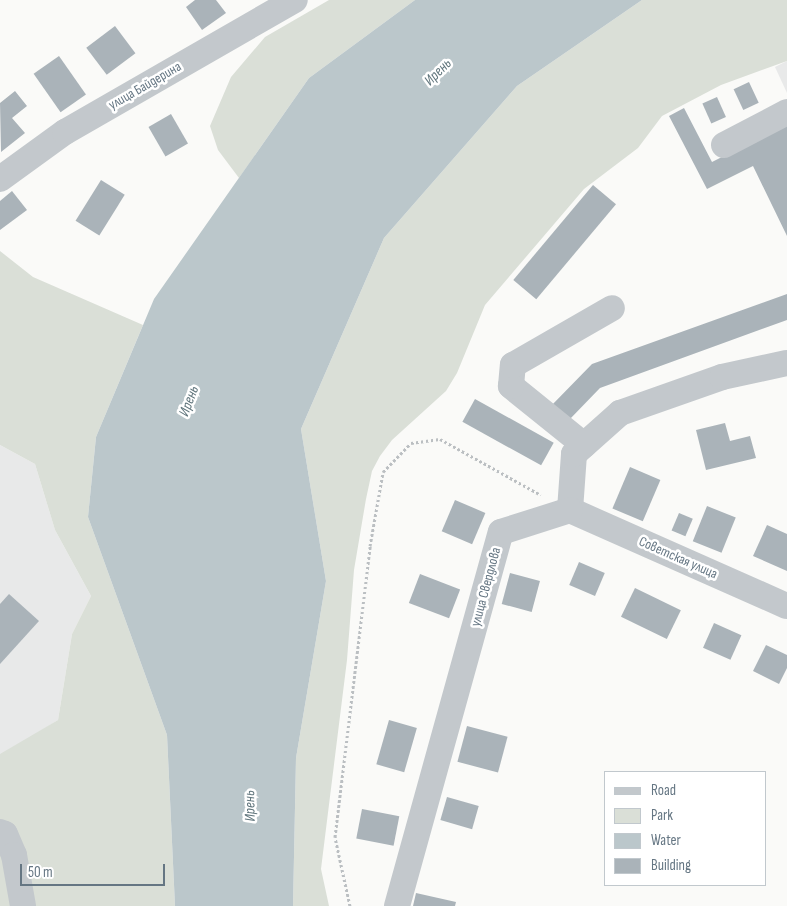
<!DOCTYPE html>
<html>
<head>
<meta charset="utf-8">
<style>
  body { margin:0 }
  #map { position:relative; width:787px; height:906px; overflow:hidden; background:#fafaf8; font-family:"Sofia Sans Condensed",sans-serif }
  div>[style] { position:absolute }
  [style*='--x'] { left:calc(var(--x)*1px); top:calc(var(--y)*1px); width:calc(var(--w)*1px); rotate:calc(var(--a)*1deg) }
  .built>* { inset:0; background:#e8e9e9 }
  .green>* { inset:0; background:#dadfd7 }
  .water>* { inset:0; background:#bbc7cb }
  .building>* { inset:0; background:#aab3b9; transform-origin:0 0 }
  .path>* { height:3px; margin-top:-1.5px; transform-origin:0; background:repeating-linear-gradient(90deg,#bbbfc2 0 2.5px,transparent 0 5px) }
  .minor>* { height:26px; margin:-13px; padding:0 13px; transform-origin:13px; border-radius:13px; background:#c3c8cc }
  span { translate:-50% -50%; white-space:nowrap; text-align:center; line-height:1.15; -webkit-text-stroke:5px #fff; paint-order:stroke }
  .street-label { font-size:14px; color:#657683 }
  .water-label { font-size:15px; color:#60757c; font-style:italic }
  .legend { position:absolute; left:604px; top:771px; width:162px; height:115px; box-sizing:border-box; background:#fff; border:1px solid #c1c8cd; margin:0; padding:6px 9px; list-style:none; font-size:15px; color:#657683 }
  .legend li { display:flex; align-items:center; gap:10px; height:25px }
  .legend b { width:25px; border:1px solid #c1c8cd }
  .scale { position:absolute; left:20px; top:864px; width:145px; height:22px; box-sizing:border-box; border:2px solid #657683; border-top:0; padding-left:6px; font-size:15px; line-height:18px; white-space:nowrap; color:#657683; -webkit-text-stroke:4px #fff; paint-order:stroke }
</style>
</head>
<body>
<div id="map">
  <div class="built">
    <i style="clip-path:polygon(787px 61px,787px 93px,775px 67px)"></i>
    <i style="clip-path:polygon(0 445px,35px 464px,55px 530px,91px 596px,72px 634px,58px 720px,3px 755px,0 754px)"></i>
  </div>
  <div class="green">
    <i style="clip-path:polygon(329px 0,415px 0,309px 78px,239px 178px,218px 150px,210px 126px,231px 77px,265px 37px)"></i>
    <i style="clip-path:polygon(642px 0,787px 0,787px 61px,721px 85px,662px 116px,638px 148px,584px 189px,485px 305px,457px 373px,446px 391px,392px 440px,380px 456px,372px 471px,366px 499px,354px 570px,347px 660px,321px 869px,329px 906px,293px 906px,296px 758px,326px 581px,301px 429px,384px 238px,517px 86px)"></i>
    <i style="clip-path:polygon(0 251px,33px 277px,143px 325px,96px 437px,88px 517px,167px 735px,175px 906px,0 906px,0 754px,58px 720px,72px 634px,91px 596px,55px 530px,35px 464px,0 445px)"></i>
  </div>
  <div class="water">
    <i style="clip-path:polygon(415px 0,642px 0,517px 86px,384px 238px,301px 429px,326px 581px,296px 758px,293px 906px,175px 906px,167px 735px,88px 517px,96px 437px,154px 299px,309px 78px)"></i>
  </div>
  <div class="building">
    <i style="clip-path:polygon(195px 0,216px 0,226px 13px,202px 30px,186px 7px)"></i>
    <i style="left:115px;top:26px;width:34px;height:36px;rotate:53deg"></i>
    <i style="left:59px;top:56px;width:47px;height:31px;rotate:55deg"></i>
    <i style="left:749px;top:82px;width:23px;height:17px;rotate:65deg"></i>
    <i style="clip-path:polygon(15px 91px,27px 106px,12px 118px,25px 133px,1px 152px,0 103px)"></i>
    <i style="left:717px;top:97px;width:22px;height:16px;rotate:66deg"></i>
    <i style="clip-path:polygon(684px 108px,712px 162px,787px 124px,787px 236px,753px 166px,707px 189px,669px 116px)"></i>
    <i style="left:171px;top:114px;width:34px;height:26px;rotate:60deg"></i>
    <i style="left:101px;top:180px;width:28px;height:48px;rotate:32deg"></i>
    <i style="left:593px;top:185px;width:30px;height:124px;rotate:40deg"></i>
    <i style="clip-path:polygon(12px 191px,27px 210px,0 230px,0 201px)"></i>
    <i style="clip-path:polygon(787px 294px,787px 320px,600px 388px,569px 420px,551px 406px,592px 364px)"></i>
    <i style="left:475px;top:399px;width:90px;height:26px;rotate:29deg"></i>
    <i style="clip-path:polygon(725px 423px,730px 441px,750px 436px,756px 458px,706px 470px,696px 430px)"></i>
    <i style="left:630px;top:467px;width:33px;height:45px;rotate:23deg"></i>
    <i style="left:455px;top:500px;width:33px;height:34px;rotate:23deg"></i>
    <i style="left:707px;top:506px;width:31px;height:38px;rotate:22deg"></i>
    <i style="left:679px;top:513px;width:15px;height:19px;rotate:23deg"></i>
    <i style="clip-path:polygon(767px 525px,787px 534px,787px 571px,753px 556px)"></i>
    <i style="left:579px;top:562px;width:28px;height:25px;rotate:23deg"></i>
    <i style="left:510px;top:573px;width:31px;height:32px;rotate:15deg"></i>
    <i style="left:420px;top:574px;width:43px;height:31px;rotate:21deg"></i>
    <i style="left:635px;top:588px;width:51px;height:32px;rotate:26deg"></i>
    <i style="clip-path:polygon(9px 594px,39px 621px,0 664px,0 604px)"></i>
    <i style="left:714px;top:623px;width:30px;height:27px;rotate:24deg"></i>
    <i style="clip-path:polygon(766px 645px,787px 655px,787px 668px,779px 684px,753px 671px)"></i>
    <i style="left:389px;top:720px;width:29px;height:46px;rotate:16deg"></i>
    <i style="left:467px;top:726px;width:42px;height:37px;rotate:15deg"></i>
    <i style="left:447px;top:797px;width:33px;height:24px;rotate:16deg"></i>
    <i style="left:362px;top:809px;width:38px;height:30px;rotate:11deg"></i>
    <i style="clip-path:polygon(416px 893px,456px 902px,455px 906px,413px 906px)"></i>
  </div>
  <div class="path">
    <i style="--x:350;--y:906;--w:71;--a:-102.3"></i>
    <i style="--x:335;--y:837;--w:293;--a:-83.1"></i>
    <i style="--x:370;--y:546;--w:75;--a:-80"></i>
    <i style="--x:383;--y:472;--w:40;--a:-46"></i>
    <i style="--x:411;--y:443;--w:29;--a:-8"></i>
    <i style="--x:440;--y:439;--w:115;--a:29"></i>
  </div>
  <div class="minor">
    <i style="--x:724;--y:145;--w:71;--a:-27.6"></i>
    <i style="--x:0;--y:179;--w:80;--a:-35.9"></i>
    <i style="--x:65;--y:132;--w:265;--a:-29.9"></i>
    <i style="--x:584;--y:445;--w:94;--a:-141.1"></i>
    <i style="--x:511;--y:386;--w:21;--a:-85"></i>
    <i style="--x:513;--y:365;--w:114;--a:-29.9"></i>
    <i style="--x:570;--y:510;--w:56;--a:-85.9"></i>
    <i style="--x:574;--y:454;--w:62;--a:-41.7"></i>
    <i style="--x:620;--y:413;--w:108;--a:-19.4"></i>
    <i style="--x:722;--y:377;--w:66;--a:-12.2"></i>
    <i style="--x:570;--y:510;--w:237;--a:23.9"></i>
    <i style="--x:0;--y:832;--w:5;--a:22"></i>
    <i style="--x:5;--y:834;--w:23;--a:67"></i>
    <i style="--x:14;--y:855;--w:52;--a:80"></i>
    <i style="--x:397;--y:906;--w:388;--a:-74.5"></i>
    <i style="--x:501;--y:532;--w:72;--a:-17.7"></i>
  </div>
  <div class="street-label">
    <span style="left:145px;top:86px;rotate:-30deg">улица Байдерина</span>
    <span style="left:678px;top:558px;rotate:24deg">Советская улица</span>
    <span style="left:486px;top:587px;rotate:-75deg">улица Свердлова</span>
  </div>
  <div class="water-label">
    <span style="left:438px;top:72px;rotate:-45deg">Ирень</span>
    <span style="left:189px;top:401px;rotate:-69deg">Ирень</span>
    <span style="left:250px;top:806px;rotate:-91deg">Ирень</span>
  </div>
  <ul class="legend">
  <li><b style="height:6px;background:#c3c8cc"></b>Road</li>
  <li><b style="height:14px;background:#dadfd7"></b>Park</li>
  <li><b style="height:14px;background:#bbc7cb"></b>Water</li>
  <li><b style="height:14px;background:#aab3b9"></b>Building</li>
  </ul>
  <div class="scale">50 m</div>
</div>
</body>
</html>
